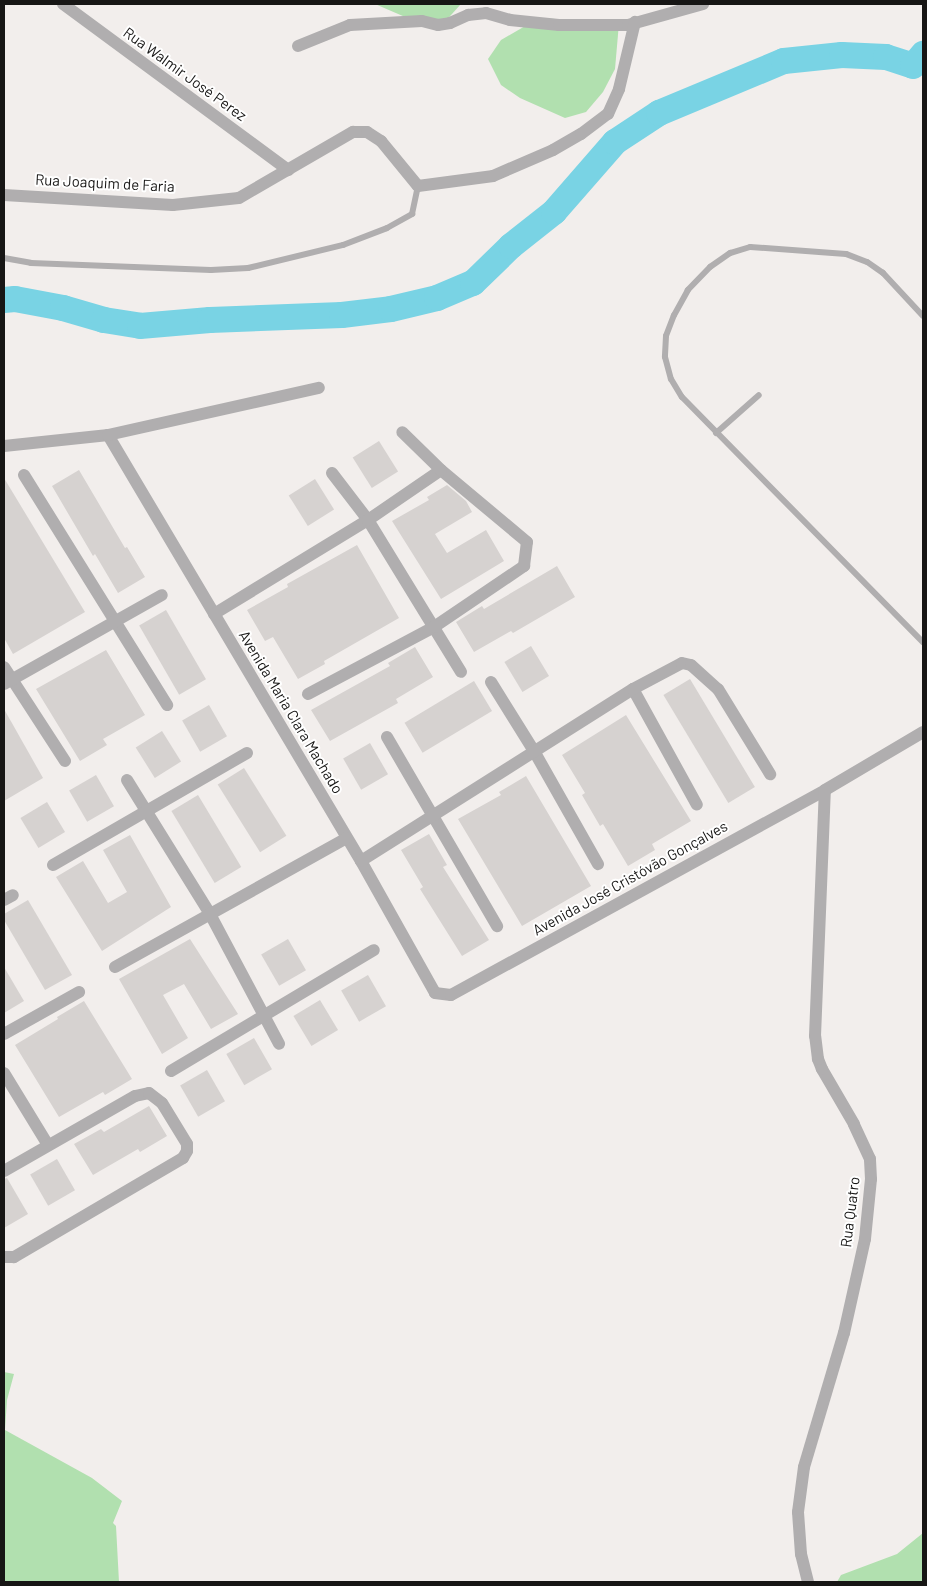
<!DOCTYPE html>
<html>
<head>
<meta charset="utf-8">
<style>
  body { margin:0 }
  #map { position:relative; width:927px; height:1586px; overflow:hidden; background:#f2eeec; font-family:Barlow,sans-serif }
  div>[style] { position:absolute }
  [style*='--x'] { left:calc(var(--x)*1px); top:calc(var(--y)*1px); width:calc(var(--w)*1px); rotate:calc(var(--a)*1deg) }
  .green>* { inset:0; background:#b1e0af }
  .river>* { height:26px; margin:-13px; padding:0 13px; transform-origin:13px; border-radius:13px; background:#79d3e4 }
  .building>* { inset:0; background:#d6d2d0; transform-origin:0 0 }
  .lane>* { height:6px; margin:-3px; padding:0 3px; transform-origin:3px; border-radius:3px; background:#b0aeaf }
  .street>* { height:12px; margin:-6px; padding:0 6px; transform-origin:6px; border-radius:6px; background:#b0aeaf }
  span { translate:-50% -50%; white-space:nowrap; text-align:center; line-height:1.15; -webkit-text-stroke:4px #fff; paint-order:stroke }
  .street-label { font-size:15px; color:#171615 }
  .frame { position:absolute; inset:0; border:5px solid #171615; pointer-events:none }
</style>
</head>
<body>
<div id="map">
  <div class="green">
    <i style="clip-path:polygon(375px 4px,461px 4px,442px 25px,419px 23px)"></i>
    <i style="clip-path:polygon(539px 18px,619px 23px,615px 69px,603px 92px,586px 112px,565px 118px,520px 98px,501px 85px,488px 59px,501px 40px)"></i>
    <i style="clip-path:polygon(4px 1372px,14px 1374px,7px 1400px,5px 1430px,92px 1478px,122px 1501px,113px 1523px,116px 1526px,119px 1582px,4px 1582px)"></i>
    <i style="clip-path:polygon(923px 1533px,923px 1582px,837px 1582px,841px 1575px,897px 1554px)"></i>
  </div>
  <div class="river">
    <i style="--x:4;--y:300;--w:11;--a:-5"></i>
    <i style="--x:15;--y:299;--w:49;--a:10.6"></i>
    <i style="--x:63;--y:308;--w:43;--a:16.3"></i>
    <i style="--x:104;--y:320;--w:36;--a:9"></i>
    <i style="--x:140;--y:326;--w:70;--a:-4.9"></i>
    <i style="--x:210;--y:320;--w:132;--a:-2.2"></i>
    <i style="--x:342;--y:315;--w:49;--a:-7"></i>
    <i style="--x:391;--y:309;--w:47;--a:-13.4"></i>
    <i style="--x:437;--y:298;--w:39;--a:-23"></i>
    <i style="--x:473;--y:283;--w:53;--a:-44.2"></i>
    <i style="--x:511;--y:246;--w:55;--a:-38.3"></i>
    <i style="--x:554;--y:212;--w:93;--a:-48.9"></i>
    <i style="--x:615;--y:142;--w:53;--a:-33.4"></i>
    <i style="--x:659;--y:113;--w:135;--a:-22.6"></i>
    <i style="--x:784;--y:61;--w:58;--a:-5.9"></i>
    <i style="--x:842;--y:55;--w:44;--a:2.6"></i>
    <i style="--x:886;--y:57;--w:28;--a:18"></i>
    <i style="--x:913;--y:66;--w:16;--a:-50"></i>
  </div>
  <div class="building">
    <i style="left:379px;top:441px;width:36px;height:31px;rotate:58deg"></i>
    <i style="clip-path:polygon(79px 470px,125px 548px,127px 547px,145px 577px,118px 593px,95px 554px,93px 556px,52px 486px)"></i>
    <i style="clip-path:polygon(4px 478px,85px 612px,13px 654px,4px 638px)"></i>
    <i style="left:315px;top:479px;width:36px;height:31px;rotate:58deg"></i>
    <i style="clip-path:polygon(447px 485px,466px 501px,472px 512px,435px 534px,447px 553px,486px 530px,504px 561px,441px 599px,392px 521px,429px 500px,427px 497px)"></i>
    <i style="clip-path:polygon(357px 545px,399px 618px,324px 661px,325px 664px,298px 679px,273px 637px,265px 641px,247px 610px,288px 587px,287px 584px)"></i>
    <i style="clip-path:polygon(557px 566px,575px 597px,513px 633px,511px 631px,474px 652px,456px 622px,482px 606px,484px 609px)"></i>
    <i style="left:166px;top:610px;width:80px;height:31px;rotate:60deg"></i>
    <i style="left:531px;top:646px;width:35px;height:31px;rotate:59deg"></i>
    <i style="clip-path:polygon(415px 647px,433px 677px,396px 699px,398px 703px,330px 741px,311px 710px,390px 666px,388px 663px)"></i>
    <i style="clip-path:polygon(106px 650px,145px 715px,103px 739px,107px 745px,80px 761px,36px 689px)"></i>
    <i style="left:690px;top:679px;width:126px;height:31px;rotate:59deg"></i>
    <i style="left:474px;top:681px;width:35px;height:81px;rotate:59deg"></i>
    <i style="left:209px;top:705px;width:36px;height:31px;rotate:60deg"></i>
    <i style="clip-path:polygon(4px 709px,43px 778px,4px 801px)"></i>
    <i style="clip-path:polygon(626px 715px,691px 821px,652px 844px,655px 850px,628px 866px,603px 824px,600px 826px,582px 795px,585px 793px,562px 755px)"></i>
    <i style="left:162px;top:731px;width:36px;height:31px;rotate:58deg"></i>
    <i style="left:370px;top:743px;width:36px;height:31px;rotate:60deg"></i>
    <i style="left:244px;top:768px;width:80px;height:31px;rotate:58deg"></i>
    <i style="left:96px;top:775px;width:36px;height:31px;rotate:60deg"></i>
    <i style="clip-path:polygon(526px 776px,591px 886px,522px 926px,458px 819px,501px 795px,499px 792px)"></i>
    <i style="left:198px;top:795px;width:84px;height:31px;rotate:59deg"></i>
    <i style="left:47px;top:802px;width:35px;height:31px;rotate:59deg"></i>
    <i style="clip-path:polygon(429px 834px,447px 865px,443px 867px,489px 940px,462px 956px,420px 889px,423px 887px,401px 850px)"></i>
    <i style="clip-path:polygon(130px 835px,171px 907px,102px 951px,56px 877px,83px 861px,108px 903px,127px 892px,103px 850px)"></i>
    <i style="clip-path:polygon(28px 900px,72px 975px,45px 990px,4px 920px,4px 914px)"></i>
    <i style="clip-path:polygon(190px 939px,238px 1014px,211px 1029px,184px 984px,163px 995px,188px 1038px,162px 1054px,119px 979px)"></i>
    <i style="left:288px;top:939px;width:36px;height:31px;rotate:60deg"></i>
    <i style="clip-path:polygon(4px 967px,24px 1001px,4px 1013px)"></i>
    <i style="left:368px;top:975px;width:36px;height:31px;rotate:60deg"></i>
    <i style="left:320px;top:1000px;width:35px;height:31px;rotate:59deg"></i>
    <i style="clip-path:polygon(84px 1001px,132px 1079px,105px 1095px,103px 1092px,59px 1117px,15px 1045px,58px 1019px,57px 1017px)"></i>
    <i style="left:254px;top:1038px;width:36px;height:32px;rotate:60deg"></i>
    <i style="left:207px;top:1070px;width:36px;height:31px;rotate:60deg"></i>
    <i style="clip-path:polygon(149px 1106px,167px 1136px,140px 1152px,138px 1149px,93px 1175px,74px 1144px,101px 1129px,104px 1132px)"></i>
    <i style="left:57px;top:1159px;width:36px;height:31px;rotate:60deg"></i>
    <i style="clip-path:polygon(7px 1178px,28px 1214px,4px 1228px,4px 1179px)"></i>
  </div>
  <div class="lane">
    <i style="--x:4;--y:258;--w:27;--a:10"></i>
    <i style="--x:31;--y:263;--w:180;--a:2.2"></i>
    <i style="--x:211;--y:270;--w:37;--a:-3"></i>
    <i style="--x:248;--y:268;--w:98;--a:-13.6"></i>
    <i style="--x:343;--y:245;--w:47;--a:-21.1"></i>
    <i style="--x:387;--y:228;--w:29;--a:-29"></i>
    <i style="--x:412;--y:214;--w:29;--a:-78"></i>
    <i style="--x:923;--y:316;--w:59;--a:-132.9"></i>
    <i style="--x:883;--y:273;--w:19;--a:-145"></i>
    <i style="--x:867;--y:262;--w:22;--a:-159"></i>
    <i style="--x:846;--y:254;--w:96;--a:-175.8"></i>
    <i style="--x:750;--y:247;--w:21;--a:163"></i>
    <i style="--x:730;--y:253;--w:24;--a:145"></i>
    <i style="--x:710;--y:267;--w:32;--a:134"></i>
    <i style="--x:688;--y:290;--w:29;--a:119"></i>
    <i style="--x:674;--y:315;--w:22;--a:111"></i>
    <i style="--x:666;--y:336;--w:21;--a:93"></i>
    <i style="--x:665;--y:357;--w:23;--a:75"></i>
    <i style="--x:671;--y:379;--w:21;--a:59"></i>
    <i style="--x:682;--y:397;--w:344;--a:45.5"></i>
    <i style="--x:716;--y:433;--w:57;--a:-41.5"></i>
  </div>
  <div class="street">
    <i style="--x:63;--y:4;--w:280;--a:36.4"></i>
    <i style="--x:298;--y:46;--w:56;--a:-22"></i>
    <i style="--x:350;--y:25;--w:72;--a:-3.2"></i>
    <i style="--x:422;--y:21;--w:16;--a:14"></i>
    <i style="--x:438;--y:25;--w:12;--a:-9"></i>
    <i style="--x:450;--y:23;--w:20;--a:-24"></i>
    <i style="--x:468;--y:15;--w:18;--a:-6"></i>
    <i style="--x:486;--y:13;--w:25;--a:16"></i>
    <i style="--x:510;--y:20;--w:49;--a:5.8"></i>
    <i style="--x:559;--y:25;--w:69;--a:0"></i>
    <i style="--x:628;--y:25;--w:78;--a:-15.6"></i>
    <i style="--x:4;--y:195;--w:169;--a:3.4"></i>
    <i style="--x:173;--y:205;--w:66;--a:-6.1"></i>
    <i style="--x:239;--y:198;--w:132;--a:-30.1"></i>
    <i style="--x:353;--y:132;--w:14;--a:0"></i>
    <i style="--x:367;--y:132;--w:17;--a:33"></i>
    <i style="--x:381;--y:141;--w:58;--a:50.6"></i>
    <i style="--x:418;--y:186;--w:76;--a:-7.6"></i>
    <i style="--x:493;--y:176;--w:65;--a:-23.4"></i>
    <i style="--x:553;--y:150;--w:32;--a:-30"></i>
    <i style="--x:581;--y:134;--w:34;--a:-37"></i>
    <i style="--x:608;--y:114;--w:27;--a:-66"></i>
    <i style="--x:619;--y:89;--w:69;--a:-76.6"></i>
    <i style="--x:108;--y:435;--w:495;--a:59.3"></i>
    <i style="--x:361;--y:861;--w:151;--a:60.7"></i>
    <i style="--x:435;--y:993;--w:16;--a:7"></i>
    <i style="--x:451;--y:995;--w:426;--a:-28.7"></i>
    <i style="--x:825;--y:790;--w:114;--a:-30.6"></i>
    <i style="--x:4;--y:446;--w:105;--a:-6"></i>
    <i style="--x:108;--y:435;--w:216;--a:-12.6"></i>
    <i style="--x:332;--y:473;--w:59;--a:52.5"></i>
    <i style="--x:368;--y:520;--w:178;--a:58.5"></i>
    <i style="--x:24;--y:475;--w:271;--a:58.1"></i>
    <i style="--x:214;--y:614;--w:180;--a:-31.4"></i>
    <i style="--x:368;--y:520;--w:88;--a:-34.4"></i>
    <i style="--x:4;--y:667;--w:112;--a:57"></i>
    <i style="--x:491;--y:682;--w:81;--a:58.1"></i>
    <i style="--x:534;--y:751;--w:130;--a:60.5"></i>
    <i style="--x:4;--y:684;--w:181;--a:-29.4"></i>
    <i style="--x:633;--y:689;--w:132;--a:61.1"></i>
    <i style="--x:308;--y:694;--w:143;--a:-28"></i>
    <i style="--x:434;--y:627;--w:109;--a:-34.1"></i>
    <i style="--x:524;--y:566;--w:24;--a:-83"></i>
    <i style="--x:527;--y:542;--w:112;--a:-140.1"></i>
    <i style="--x:441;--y:470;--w:54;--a:-135.7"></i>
    <i style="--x:387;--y:737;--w:219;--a:59.8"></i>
    <i style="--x:127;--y:780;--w:158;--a:58.2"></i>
    <i style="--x:210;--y:914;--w:147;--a:62"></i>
    <i style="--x:361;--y:861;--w:322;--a:-32.3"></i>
    <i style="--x:633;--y:689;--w:55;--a:-28"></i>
    <i style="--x:682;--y:663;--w:9;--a:13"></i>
    <i style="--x:691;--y:665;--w:36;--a:42"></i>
    <i style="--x:718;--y:689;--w:100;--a:58.5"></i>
    <i style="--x:53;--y:865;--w:224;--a:-30"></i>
    <i style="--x:4;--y:900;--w:10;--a:-29"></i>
    <i style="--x:115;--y:967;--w:265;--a:-29.1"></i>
    <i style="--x:4;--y:1034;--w:86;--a:-29.2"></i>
    <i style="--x:171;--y:1071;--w:236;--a:-30.8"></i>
    <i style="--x:4;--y:1073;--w:84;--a:58.6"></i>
    <i style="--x:4;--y:1171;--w:151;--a:-29.8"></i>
    <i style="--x:135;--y:1096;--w:14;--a:-12"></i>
    <i style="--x:149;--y:1093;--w:16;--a:38"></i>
    <i style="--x:162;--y:1103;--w:48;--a:58.6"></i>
    <i style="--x:187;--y:1144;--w:7;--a:90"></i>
    <i style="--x:187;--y:1151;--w:8;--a:120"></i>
    <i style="--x:183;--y:1158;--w:196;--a:149.6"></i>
    <i style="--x:14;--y:1257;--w:10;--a:180"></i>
    <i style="--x:808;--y:1582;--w:29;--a:-104"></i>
    <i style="--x:801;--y:1554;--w:42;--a:-94.1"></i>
    <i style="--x:798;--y:1512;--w:45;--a:-82.4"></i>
    <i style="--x:804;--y:1467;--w:140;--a:-73.4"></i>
    <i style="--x:844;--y:1333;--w:96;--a:-77.4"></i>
    <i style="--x:865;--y:1239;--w:60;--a:-84.3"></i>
    <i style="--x:871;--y:1179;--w:20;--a:-93"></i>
    <i style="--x:870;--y:1159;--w:38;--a:-115"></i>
    <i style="--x:854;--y:1124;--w:64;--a:-120.2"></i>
    <i style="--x:822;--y:1069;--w:11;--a:-112"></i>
    <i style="--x:818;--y:1059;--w:23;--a:-97"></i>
    <i style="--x:815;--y:1036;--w:246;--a:-87.7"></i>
  </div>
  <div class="street-label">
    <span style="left:185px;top:74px;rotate:36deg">Rua Walmir José Perez</span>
    <span style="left:105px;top:183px;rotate:3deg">Rua Joaquim de Faria</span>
    <span style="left:291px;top:712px;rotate:59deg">Avenida Maria Clara Machado</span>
    <span style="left:630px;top:878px;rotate:-29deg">Avenida José Cristóvão Gonçalves</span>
    <span style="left:850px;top:1212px;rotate:-83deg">Rua Quatro</span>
  </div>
  <div class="frame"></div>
</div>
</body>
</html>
